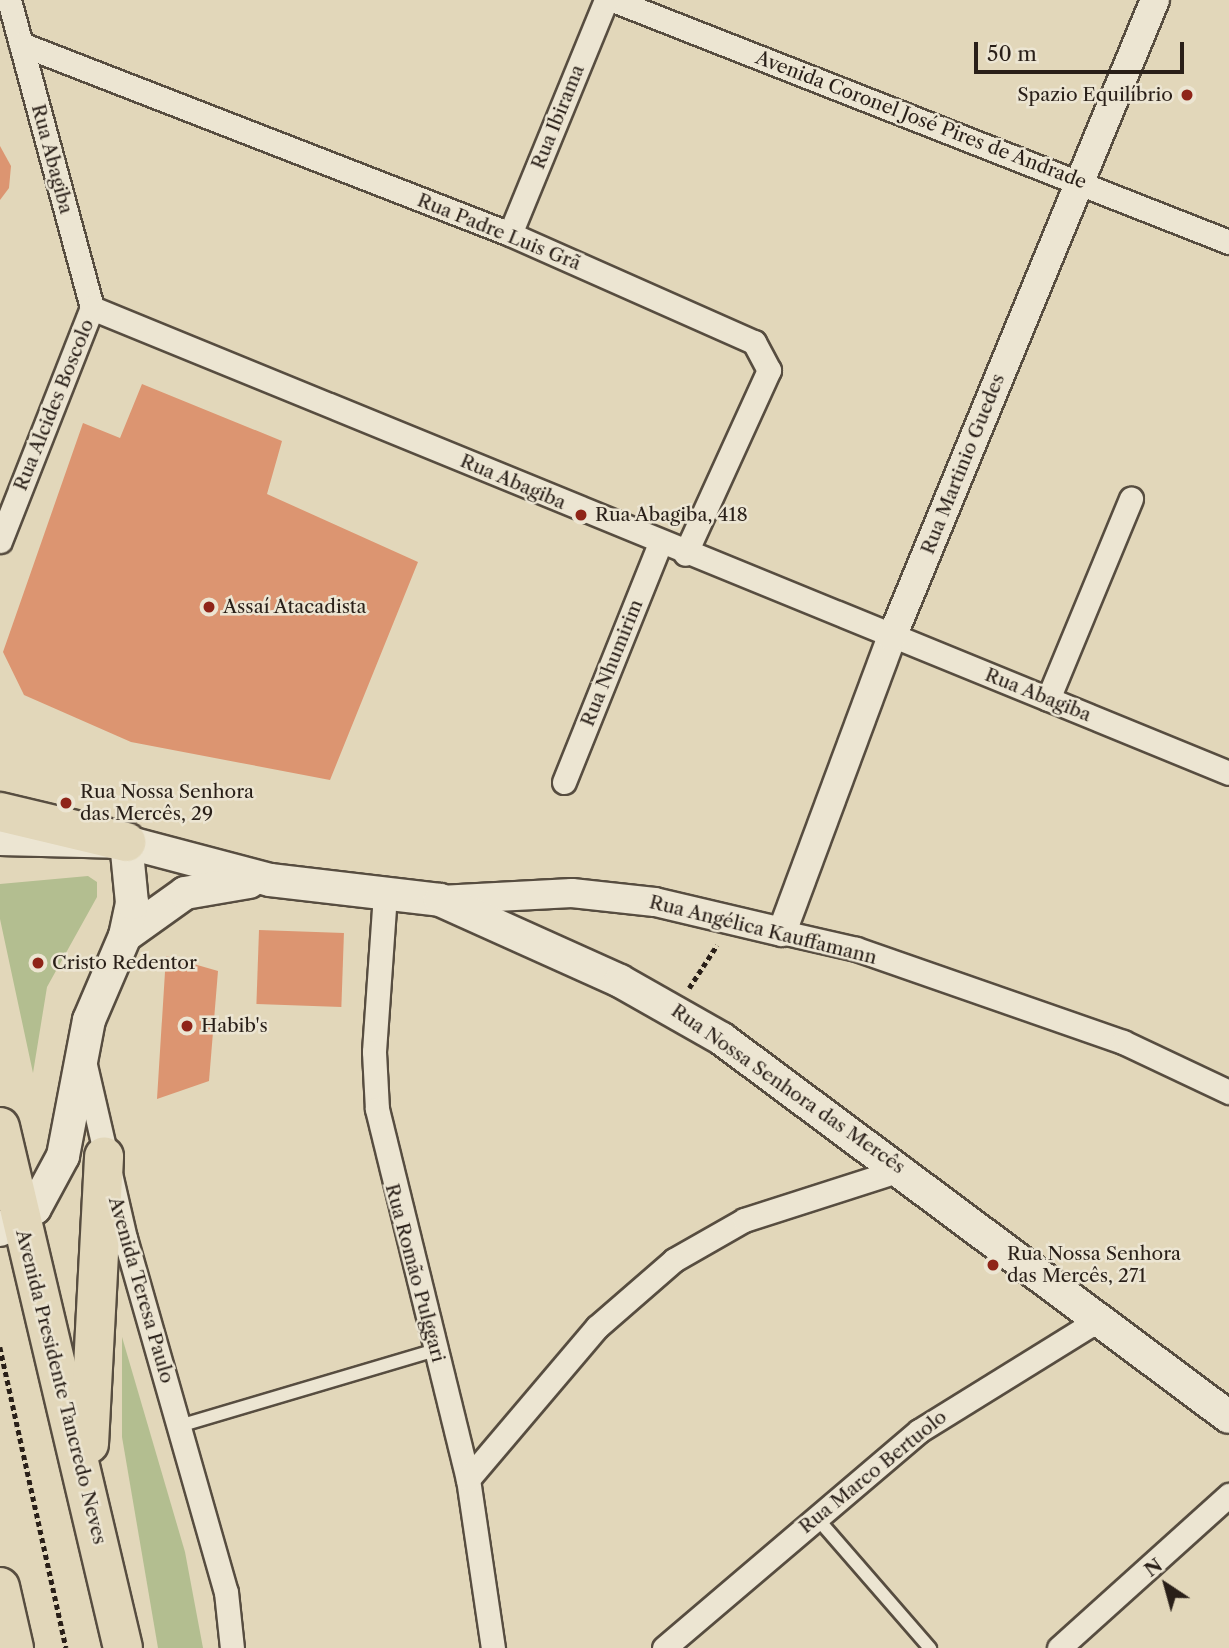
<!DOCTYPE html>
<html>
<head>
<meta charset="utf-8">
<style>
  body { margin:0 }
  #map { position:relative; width:1229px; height:1648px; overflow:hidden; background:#e2d7ba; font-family:"Libre Caslon Text",serif }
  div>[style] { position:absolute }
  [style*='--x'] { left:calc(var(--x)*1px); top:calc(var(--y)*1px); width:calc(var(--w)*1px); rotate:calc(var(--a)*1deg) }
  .green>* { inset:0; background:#b3be90 }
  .building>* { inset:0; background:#dc9571; transform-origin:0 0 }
  .path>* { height:4.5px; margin-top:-2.25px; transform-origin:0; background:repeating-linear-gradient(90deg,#291f18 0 5px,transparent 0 8.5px) }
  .roads { filter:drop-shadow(2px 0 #574d40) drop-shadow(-2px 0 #574d40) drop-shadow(0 2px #574d40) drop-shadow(0 -2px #574d40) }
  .service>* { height:12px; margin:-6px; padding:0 6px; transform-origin:6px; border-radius:6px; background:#ece5d2 }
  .minor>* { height:23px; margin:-11.5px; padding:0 11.5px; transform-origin:11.5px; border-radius:11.5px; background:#ece5d2 }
  .tertiary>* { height:28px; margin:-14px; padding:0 14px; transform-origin:14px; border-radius:14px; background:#ece5d2 }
  .secondary>* { height:32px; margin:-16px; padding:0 16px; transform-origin:16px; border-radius:16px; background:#ece5d2 }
  .trunk>* { height:38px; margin:-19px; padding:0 19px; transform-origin:19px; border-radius:19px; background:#e2d7ba }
  .dots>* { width:19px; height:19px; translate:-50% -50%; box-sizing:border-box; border:4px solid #ece5d2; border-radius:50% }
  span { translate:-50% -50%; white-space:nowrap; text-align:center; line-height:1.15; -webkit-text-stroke:5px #ece5d2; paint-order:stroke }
  .poi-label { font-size:19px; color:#291f18 }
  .right { translate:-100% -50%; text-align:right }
  .left { translate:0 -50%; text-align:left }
  .street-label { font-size:19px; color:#291f18 }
  .north { position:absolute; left:1131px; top:1550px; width:70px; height:70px; -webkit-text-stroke:5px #ece5d2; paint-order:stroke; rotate:324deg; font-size:19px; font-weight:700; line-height:28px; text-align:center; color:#291f18 }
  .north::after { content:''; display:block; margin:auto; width:24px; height:32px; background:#291f18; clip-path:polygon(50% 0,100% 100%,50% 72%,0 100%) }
  .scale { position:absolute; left:974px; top:42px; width:210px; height:32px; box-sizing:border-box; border:4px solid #291f18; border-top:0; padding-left:9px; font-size:21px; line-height:24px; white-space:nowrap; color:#291f18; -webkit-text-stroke:5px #ece5d2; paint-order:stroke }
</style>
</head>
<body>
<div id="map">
  <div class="green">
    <i style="clip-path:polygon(88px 876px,97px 882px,97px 897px,47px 987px,33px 1073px,0 919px,0 884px)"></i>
    <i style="clip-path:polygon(122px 1337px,185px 1552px,203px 1648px,158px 1648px,122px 1437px)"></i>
  </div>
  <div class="building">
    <i style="clip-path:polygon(0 146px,11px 166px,9px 188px,0 200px)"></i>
    <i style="clip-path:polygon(142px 384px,282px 441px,267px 494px,418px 562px,330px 780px,131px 742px,24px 695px,3px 652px,83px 423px,120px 438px)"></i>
    <i style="left:259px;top:930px;width:85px;height:74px;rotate:2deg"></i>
    <i style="clip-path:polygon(166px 956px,218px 971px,209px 1081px,157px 1099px)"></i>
  </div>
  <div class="path">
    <i style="--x:689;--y:988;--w:51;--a:-56.9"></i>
    <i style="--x:0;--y:1347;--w:308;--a:77.6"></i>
  </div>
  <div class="roads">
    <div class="service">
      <i style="--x:179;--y:1426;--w:267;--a:-16.5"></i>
      <i style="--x:816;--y:1517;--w:174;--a:49"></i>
    </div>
    <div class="minor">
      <i style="--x:9;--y:0;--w:319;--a:74.9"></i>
      <i style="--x:613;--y:0;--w:662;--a:21.45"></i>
      <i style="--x:21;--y:44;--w:525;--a:21.23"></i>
      <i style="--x:510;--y:234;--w:267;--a:23.9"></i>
      <i style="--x:754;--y:342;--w:32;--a:62"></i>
      <i style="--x:769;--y:370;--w:202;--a:114.5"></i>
      <i style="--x:510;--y:234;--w:253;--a:-67.7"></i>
      <i style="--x:92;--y:308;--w:1228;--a:22.24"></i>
      <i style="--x:0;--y:541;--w:251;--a:-68.5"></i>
      <i style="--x:1048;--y:699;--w:217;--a:-67.5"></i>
      <i style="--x:564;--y:782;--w:258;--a:-68.1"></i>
      <i style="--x:385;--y:894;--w:158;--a:94"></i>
      <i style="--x:374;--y:1052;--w:57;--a:87"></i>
      <i style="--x:377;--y:1109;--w:381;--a:76.2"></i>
      <i style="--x:468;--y:1479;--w:171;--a:81.6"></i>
      <i style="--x:782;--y:932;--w:76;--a:12.9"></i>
      <i style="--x:856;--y:949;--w:283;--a:19.2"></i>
      <i style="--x:1123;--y:1042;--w:117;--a:25.3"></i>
      <i style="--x:85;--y:1065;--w:178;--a:77"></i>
      <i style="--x:125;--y:1238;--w:368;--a:74.1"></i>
      <i style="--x:226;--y:1592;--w:56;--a:83.9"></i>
      <i style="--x:468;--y:1479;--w:199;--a:-49.7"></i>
      <i style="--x:597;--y:1327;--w:102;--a:-41"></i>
      <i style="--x:674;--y:1260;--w:81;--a:-29.7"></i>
      <i style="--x:744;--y:1220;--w:167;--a:-17.8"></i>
      <i style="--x:664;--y:1648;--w:335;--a:-40.4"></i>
      <i style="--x:919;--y:1431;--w:211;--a:-31.8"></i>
      <i style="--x:1059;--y:1648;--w:229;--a:-42"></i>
    </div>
    <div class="tertiary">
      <i style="--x:440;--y:900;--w:132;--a:-3"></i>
      <i style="--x:572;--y:893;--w:83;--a:6.2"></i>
      <i style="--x:655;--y:902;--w:130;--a:13.3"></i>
      <i style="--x:782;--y:932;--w:315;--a:-69.6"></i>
      <i style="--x:892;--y:637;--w:689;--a:-67.57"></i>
    </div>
    <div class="secondary">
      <i style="--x:0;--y:839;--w:126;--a:1.4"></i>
      <i style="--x:126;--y:842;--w:149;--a:14.8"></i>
      <i style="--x:270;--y:880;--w:171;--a:6.7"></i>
      <i style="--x:440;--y:900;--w:197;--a:24.2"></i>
      <i style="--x:620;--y:981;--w:117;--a:29.6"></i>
      <i style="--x:722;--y:1039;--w:632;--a:36.71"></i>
      <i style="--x:125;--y:936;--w:74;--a:-35.6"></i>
      <i style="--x:185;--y:893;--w:65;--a:-9.8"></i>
      <i style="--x:0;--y:1230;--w:41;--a:-32.2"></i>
      <i style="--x:35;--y:1208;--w:59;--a:-61.7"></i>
      <i style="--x:63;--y:1156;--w:138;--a:-79.2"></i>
      <i style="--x:89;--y:1020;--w:91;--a:-66.8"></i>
      <i style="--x:125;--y:936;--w:34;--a:-78"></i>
      <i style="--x:132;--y:903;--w:61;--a:-95.6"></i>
    </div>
    <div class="trunk">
      <i style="--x:0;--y:812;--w:130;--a:13.4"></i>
      <i style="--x:0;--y:1127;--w:535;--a:76.72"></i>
      <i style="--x:89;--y:1444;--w:288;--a:-87"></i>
      <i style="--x:0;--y:1587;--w:63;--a:77.1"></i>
    </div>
  </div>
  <div class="dots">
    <i style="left:1187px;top:95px;background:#8f2418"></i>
    <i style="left:581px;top:515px;background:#8f2418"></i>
    <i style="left:209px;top:607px;background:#8f2418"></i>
    <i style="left:66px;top:803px;background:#8f2418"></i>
    <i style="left:38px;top:963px;background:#8f2418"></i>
    <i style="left:187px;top:1026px;background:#8f2418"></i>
    <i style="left:993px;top:1265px;background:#8f2418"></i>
  </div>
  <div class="poi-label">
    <span class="right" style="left:1173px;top:95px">Spazio Equilíbrio</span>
    <span class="left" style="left:595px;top:515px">Rua Abagiba, 418</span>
    <span class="left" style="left:223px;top:607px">Assaí Atacadista</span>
    <span class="left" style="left:80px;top:803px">Rua Nossa Senhora<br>das Mercês, 29</span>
    <span class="left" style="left:52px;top:963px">Cristo Redentor</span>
    <span class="left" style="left:201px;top:1026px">Habib's</span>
    <span class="left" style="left:1007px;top:1265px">Rua Nossa Senhora<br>das Mercês, 271</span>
  </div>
  <div class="street-label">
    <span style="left:558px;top:117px;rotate:-68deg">Rua Ibirama</span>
    <span style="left:921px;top:120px;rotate:21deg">Avenida Coronel José Pires de Andrade</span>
    <span style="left:52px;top:159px;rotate:75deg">Rua Abagiba</span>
    <span style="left:499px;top:232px;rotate:22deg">Rua Padre Luis Grã</span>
    <span style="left:54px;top:405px;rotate:-68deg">Rua Alcides Boscolo</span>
    <span style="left:963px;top:464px;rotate:-68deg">Rua Martinio Guedes</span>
    <span style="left:513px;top:482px;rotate:23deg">Rua Abagiba</span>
    <span style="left:612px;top:663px;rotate:-68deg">Rua Nhumirim</span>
    <span style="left:1038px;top:695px;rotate:22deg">Rua Abagiba</span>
    <span style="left:763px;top:930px;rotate:14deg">Rua Angélica Kauffamann</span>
    <span style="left:788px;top:1089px;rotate:35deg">Rua Nossa Senhora das Mercês</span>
    <span style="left:415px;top:1273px;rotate:75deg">Rua Romão Pulggari</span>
    <span style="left:141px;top:1290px;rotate:74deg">Avenida Teresa Paulo</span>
    <span style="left:61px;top:1387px;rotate:76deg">Avenida Presidente Tancredo Neves</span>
    <span style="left:873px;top:1472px;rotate:-39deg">Rua Marco Bertuolo</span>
  </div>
  <div class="north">N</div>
  <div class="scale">50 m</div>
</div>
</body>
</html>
